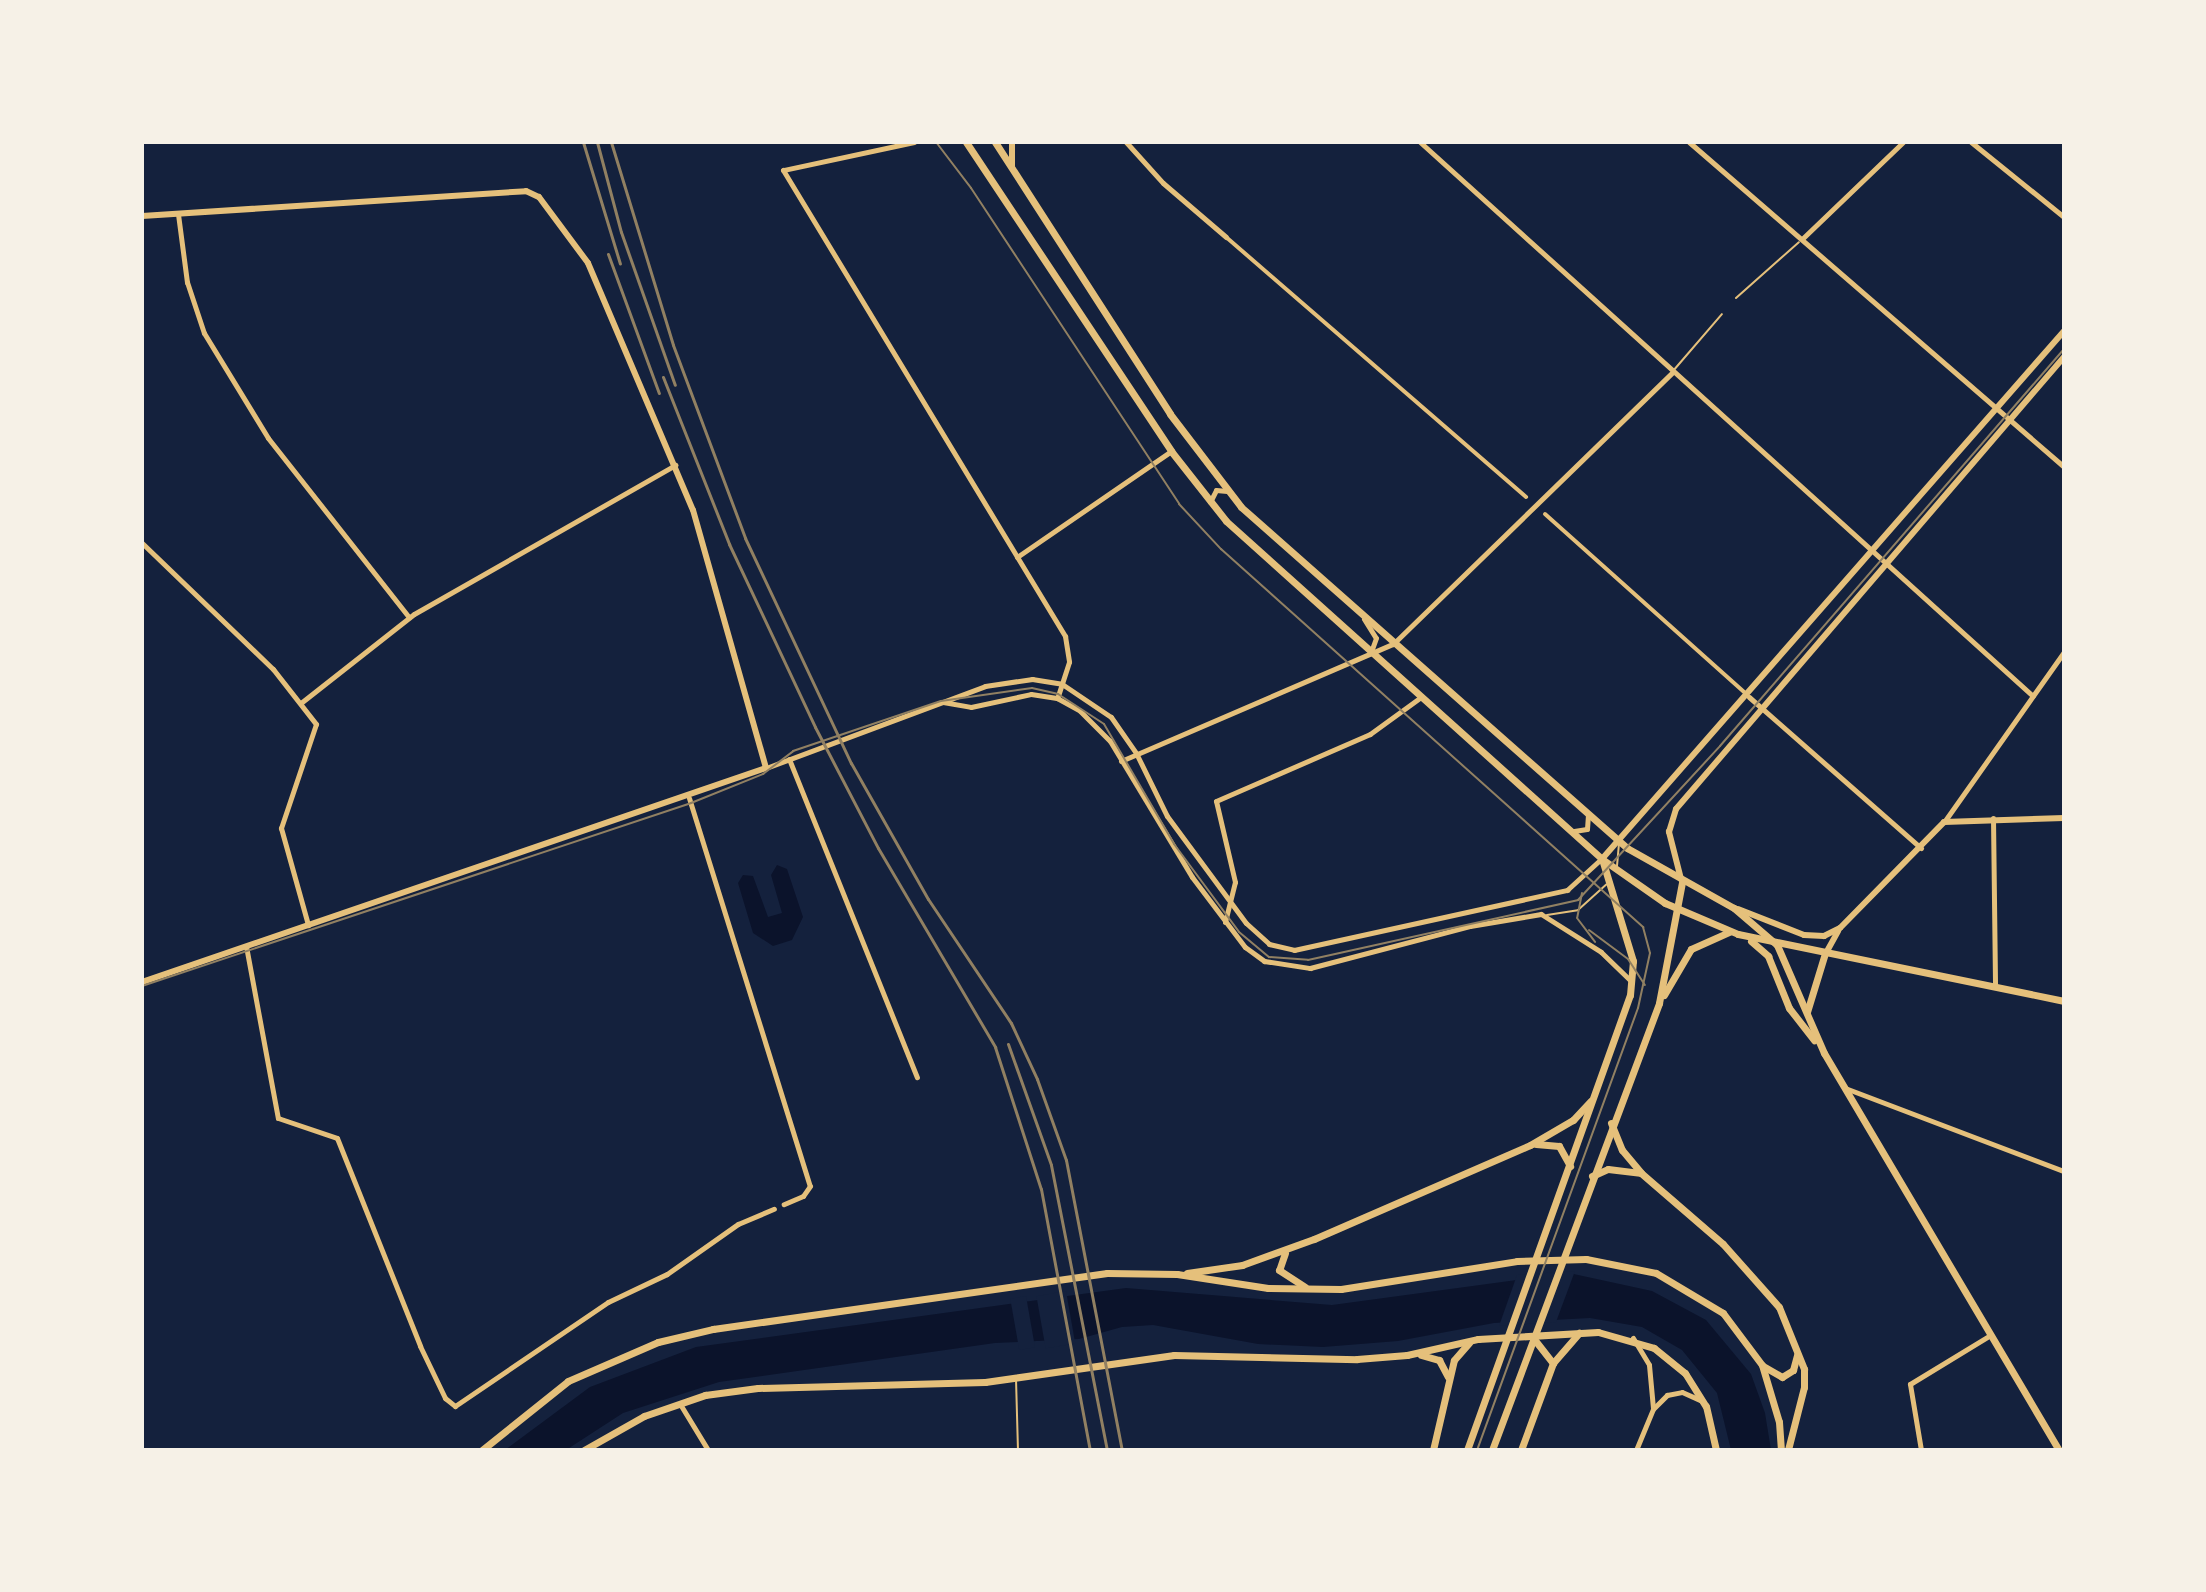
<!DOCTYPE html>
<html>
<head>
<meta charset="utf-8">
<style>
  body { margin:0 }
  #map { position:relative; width:2206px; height:1592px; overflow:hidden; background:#14213d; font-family:"DejaVu Sans",sans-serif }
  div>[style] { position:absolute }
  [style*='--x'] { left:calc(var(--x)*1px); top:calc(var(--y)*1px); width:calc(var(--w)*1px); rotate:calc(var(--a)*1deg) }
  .water>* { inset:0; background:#0b132b }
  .pier>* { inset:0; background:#14213d; transform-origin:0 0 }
  .service>* { height:2px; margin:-1px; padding:0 1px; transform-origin:1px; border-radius:1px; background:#e5c07b }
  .pedestrian>* { height:4px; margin:-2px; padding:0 2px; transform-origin:2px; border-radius:2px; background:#e5c07b }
  .minor>* { height:5px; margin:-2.5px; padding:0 2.5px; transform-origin:2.5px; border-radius:2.5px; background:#e5c07b }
  .tertiary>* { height:6px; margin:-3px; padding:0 3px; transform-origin:3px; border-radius:3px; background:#e5c07b }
  .secondary>* { height:7px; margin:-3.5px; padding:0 3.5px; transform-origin:3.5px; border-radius:3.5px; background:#e5c07b }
  .tram>* { height:2px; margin:-1px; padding:0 1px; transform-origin:1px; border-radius:1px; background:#918062 }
  .rail>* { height:3px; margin:-1.5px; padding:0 1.5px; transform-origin:1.5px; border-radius:1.5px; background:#918062 }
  span { translate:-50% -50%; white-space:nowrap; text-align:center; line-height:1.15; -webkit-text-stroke:6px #f6f1e7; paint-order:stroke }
  .frame { position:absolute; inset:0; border:144px solid #f6f1e7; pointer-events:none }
</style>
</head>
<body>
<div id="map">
  <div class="water">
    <i style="clip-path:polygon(777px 865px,787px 869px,803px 917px,792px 940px,773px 946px,753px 933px,738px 883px,743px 875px,753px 876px,768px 917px,782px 913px,771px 875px)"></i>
    <i style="clip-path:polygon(1569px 1273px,1652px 1291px,1706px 1320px,1751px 1374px,1765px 1413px,1771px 1450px,1731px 1450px,1717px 1393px,1682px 1350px,1642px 1327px,1590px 1318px,1494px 1323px,1398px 1341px,1323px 1347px,1258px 1344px,1153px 1325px,1122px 1327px,1079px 1339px,995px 1343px,719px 1382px,623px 1413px,566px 1450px,505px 1450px,590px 1387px,696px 1347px,1126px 1288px,1332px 1305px)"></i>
  </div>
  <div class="pier">
    <i style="clip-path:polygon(1575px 1271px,1556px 1322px,1499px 1326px,1517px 1275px)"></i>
    <i style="left:1066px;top:1291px;width:53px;height:30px;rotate:80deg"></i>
    <i style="left:1026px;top:1296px;width:52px;height:16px;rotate:80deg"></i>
  </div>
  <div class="service">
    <i style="--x:1736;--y:298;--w:84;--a:-41.6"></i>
    <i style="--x:1673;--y:371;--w:75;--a:-49.3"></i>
    <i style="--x:1617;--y:866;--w:21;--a:-85"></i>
    <i style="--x:1547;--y:915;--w:31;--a:-9"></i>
    <i style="--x:1578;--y:910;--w:38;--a:-42"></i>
    <i style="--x:1016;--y:1379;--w:71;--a:88.4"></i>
  </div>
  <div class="pedestrian">
    <i style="--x:1226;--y:237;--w:397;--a:40.9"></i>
    <i style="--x:1545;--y:514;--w:270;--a:41.8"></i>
  </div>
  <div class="minor">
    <i style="--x:914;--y:142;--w:134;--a:167.9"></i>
    <i style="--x:783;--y:170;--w:545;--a:58.82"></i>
    <i style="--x:1065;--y:636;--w:26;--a:81"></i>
    <i style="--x:1069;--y:662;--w:38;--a:108"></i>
    <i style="--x:1126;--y:142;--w:55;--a:47.9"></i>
    <i style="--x:1163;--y:183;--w:83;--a:40.6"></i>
    <i style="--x:1420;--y:142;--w:826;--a:42.11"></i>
    <i style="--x:1689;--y:142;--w:496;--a:40.9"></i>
    <i style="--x:1971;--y:142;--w:119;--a:38.9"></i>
    <i style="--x:178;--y:214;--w:69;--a:82.5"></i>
    <i style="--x:187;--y:282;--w:54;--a:71.6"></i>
    <i style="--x:204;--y:333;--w:123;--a:58.6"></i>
    <i style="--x:268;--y:438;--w:228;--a:51.8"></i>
    <i style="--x:1803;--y:238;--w:139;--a:-43.8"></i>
    <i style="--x:1210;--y:502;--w:13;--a:-63"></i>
    <i style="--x:1216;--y:490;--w:11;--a:5"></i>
    <i style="--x:142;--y:543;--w:182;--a:43.9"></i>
    <i style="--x:273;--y:669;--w:70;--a:52"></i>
    <i style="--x:316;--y:724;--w:110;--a:108.6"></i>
    <i style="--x:281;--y:828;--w:101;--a:74.4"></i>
    <i style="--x:1017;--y:557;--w:187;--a:-34.5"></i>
    <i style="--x:1364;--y:619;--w:22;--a:58"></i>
    <i style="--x:1376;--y:638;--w:15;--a:110"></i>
    <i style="--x:1749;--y:697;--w:229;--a:41.3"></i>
    <i style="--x:302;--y:702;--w:142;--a:-38.2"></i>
    <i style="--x:414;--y:614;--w:301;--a:-29.7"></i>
    <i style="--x:943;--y:702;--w:28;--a:10"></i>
    <i style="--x:971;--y:707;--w:61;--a:-12.2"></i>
    <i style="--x:1031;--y:694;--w:26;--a:9"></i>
    <i style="--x:1057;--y:698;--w:26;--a:29"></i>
    <i style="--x:1080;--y:711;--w:42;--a:45"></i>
    <i style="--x:1110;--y:741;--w:159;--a:58.9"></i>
    <i style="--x:1192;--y:877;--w:88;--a:52.9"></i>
    <i style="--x:1245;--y:947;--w:24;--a:36"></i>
    <i style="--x:1264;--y:961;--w:47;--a:8.7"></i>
    <i style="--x:1310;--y:968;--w:165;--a:-14.7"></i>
    <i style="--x:1470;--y:926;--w:72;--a:-9.6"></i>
    <i style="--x:1541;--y:914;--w:71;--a:32.3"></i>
    <i style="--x:1601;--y:952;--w:42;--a:44"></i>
    <i style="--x:789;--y:759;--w:343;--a:68.1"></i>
    <i style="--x:1121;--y:761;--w:296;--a:-23.3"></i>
    <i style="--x:1393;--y:644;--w:390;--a:-44.2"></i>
    <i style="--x:766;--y:768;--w:234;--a:-20.5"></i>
    <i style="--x:985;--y:686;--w:48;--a:-8.5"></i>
    <i style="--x:1032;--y:679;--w:30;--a:9"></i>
    <i style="--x:1062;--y:684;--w:59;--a:34"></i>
    <i style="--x:1111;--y:717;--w:44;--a:55.2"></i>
    <i style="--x:1136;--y:753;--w:70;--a:63.8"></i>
    <i style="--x:1167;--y:816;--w:133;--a:53.6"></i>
    <i style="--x:1246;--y:923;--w:31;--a:42"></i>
    <i style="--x:1269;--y:944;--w:26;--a:13"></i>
    <i style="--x:1294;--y:950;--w:280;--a:-12.4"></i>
    <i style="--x:1567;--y:890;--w:46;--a:-42.4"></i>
    <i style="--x:689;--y:798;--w:406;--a:72.7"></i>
    <i style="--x:810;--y:1186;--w:12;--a:125"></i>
    <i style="--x:803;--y:1196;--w:21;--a:157"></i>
    <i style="--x:1993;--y:818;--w:167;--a:89.3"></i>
    <i style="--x:1944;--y:822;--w:208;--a:-54.8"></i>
    <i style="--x:1574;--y:831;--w:13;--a:-9"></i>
    <i style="--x:1587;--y:829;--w:14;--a:-86"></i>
    <i style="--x:1225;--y:922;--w:41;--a:-76"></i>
    <i style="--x:1235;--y:882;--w:83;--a:-103.2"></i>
    <i style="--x:1216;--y:801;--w:168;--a:-23.5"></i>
    <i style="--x:1370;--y:734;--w:63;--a:-36"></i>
    <i style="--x:246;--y:946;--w:175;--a:79.5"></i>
    <i style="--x:278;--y:1118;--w:62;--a:18.7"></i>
    <i style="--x:337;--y:1138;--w:224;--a:68.2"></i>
    <i style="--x:420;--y:1346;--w:58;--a:64.3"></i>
    <i style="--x:445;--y:1398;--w:13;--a:39"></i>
    <i style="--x:455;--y:1406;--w:185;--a:-34.2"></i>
    <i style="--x:608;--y:1302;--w:65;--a:-25.4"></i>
    <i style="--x:667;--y:1274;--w:87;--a:-35.2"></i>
    <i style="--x:738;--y:1224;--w:39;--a:-23"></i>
    <i style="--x:1845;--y:1088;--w:234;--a:20.8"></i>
    <i style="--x:1633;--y:1338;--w:31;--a:59"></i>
    <i style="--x:1649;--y:1365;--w:43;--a:84.7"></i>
    <i style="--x:680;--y:1404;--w:54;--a:58.7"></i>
    <i style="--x:1636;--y:1450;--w:44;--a:-67.5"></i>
    <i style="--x:1653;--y:1409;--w:20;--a:-45"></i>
    <i style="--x:1667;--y:1395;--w:15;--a:-11"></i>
    <i style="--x:1682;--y:1392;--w:20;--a:24"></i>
    <i style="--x:1921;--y:1450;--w:67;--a:-99.5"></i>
    <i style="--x:1910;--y:1384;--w:92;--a:-31.3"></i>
  </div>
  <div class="tertiary">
    <i style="--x:1012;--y:142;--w:24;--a:90"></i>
    <i style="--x:142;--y:216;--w:385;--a:-3.7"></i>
    <i style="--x:526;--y:191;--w:14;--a:25"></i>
    <i style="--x:539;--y:197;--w:82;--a:53.4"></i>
    <i style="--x:588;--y:263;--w:268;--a:67"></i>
    <i style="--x:693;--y:510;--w:268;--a:74.2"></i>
    <i style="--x:766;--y:768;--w:660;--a:161.07"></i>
    <i style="--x:1602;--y:859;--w:702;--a:-48.81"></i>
    <i style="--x:1681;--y:879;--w:49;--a:-104.3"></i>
    <i style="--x:1669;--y:832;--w:24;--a:-73"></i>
    <i style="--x:1676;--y:809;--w:596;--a:-49.36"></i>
    <i style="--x:1738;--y:909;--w:71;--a:21.5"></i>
    <i style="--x:1804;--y:935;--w:20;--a:3"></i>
    <i style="--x:1824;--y:936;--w:18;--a:-27"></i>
    <i style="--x:1840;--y:928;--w:148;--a:-45.5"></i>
    <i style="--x:1944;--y:822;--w:120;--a:-1.9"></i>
    <i style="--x:1826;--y:953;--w:25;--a:-61"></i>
  </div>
  <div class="secondary">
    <i style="--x:966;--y:142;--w:371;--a:56.4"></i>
    <i style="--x:1171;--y:451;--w:89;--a:51.8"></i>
    <i style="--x:1226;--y:521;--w:506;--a:41.95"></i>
    <i style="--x:1602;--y:859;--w:77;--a:34.9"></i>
    <i style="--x:1665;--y:903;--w:79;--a:23"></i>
    <i style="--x:1738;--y:934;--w:333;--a:11.6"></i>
    <i style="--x:995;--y:142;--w:323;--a:57.2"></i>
    <i style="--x:1170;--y:414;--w:117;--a:52.6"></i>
    <i style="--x:1241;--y:507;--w:515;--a:41.46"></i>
    <i style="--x:1627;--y:848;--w:123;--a:29.3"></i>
    <i style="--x:1734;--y:908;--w:57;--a:40.7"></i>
    <i style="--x:1777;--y:945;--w:118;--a:66.5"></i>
    <i style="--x:1824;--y:1053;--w:461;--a:59.4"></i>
    <i style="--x:1751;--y:941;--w:23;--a:41"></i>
    <i style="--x:1768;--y:956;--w:56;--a:68"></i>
    <i style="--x:1789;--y:1008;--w:41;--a:52"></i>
    <i style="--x:1664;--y:995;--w:53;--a:-59.6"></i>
    <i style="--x:1691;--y:949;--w:42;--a:-24.1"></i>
    <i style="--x:1807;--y:1012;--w:62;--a:-73"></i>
    <i style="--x:1611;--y:1123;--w:29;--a:68"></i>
    <i style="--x:1622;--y:1150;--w:30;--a:50"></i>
    <i style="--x:1641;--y:1173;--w:108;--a:40.9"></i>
    <i style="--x:1723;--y:1244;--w:84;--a:48.4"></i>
    <i style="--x:1779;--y:1307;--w:67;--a:68"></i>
    <i style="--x:1804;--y:1369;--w:18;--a:90"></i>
    <i style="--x:1804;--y:1387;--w:65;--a:104.3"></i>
    <i style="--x:1536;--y:1144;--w:23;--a:5"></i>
    <i style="--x:1559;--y:1146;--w:23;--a:61"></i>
    <i style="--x:1592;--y:1176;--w:17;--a:-24"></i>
    <i style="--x:1608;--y:1169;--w:32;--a:7"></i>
    <i style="--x:1285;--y:1253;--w:18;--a:109"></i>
    <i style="--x:1279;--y:1270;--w:31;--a:33"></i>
    <i style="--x:1187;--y:1273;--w:56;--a:-8.3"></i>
    <i style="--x:1242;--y:1265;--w:77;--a:-19.9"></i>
    <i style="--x:1314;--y:1239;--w:236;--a:-23.5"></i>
    <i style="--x:1530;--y:1145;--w:50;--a:-30.2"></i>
    <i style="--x:1573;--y:1120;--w:26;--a:-47"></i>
    <i style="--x:1534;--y:1339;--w:31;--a:52"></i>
    <i style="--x:1421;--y:1355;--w:19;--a:16"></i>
    <i style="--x:1439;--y:1360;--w:19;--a:62"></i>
    <i style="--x:1763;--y:1366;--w:22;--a:30"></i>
    <i style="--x:1782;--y:1377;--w:13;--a:-32"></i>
    <i style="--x:1793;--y:1370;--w:16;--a:-75"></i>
    <i style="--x:482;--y:1450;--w:110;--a:-38.7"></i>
    <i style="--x:568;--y:1381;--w:98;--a:-23.4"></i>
    <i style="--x:658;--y:1342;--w:57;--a:-13.3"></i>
    <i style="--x:713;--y:1329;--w:398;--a:-8.1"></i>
    <i style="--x:1107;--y:1273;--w:70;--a:0.8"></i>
    <i style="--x:1177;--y:1274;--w:92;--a:8.7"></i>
    <i style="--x:1268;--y:1288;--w:73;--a:0.8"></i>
    <i style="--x:1341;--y:1289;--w:178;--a:-9"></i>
    <i style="--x:1517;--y:1261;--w:69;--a:-1.7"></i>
    <i style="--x:1586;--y:1259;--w:71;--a:11.3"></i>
    <i style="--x:1656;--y:1273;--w:78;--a:30.8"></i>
    <i style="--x:1723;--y:1313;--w:65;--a:53.1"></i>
    <i style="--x:1762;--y:1365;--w:59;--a:73.4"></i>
    <i style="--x:1779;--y:1422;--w:28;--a:86"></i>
    <i style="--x:584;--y:1450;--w:69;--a:-29.5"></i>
    <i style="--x:644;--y:1416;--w:65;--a:-19"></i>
    <i style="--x:705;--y:1395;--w:53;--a:-7.5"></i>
    <i style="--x:758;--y:1388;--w:227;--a:-1.5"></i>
    <i style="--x:985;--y:1382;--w:191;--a:-8.1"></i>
    <i style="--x:1174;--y:1355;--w:183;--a:1.3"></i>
    <i style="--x:1357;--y:1359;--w:50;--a:-4.6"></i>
    <i style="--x:1407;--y:1355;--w:73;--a:-12.7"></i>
    <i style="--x:1478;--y:1339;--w:120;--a:-3.3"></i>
    <i style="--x:1598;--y:1332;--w:58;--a:15.9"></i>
    <i style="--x:1654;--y:1348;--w:40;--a:39"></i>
    <i style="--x:1685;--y:1373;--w:39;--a:58"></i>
    <i style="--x:1706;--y:1406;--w:45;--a:77.2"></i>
    <i style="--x:1433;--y:1450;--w:92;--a:-76.9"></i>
    <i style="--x:1454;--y:1360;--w:23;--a:-49"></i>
    <i style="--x:1467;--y:1450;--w:483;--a:-70.3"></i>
    <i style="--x:1630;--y:995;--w:34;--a:-85"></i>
    <i style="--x:1633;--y:961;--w:107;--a:-106.9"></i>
    <i style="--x:1492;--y:1450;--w:477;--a:-69.5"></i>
    <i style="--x:1659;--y:1003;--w:123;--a:-79.2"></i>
    <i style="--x:1521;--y:1450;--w:93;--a:-69.8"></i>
    <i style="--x:1553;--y:1363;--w:40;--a:-49"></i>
  </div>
  <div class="tram">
    <i style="--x:936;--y:142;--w:58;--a:52.7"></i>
    <i style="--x:971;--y:188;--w:378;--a:56.6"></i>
    <i style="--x:1179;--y:504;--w:62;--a:47"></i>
    <i style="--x:1221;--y:549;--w:567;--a:41.85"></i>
    <i style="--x:1643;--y:927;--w:27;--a:75"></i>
    <i style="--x:1650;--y:953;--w:56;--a:102.3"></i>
    <i style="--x:1638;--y:1008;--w:470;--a:110"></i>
    <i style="--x:1582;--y:893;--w:25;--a:101"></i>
    <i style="--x:1577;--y:918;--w:30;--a:53"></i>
    <i style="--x:1589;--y:930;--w:49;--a:36.6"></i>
    <i style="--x:1628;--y:959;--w:31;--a:57"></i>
    <i style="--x:142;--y:986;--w:579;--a:-18.43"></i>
    <i style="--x:691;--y:803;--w:78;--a:-21.9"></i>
    <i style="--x:763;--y:774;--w:38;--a:-37"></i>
    <i style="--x:793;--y:751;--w:156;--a:-18.7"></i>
    <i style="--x:941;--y:701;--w:92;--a:-8.1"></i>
    <i style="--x:1032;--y:688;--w:27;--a:13"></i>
    <i style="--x:1058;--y:694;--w:55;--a:33.1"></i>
    <i style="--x:1104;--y:724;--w:139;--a:59.7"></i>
    <i style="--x:1174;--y:844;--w:109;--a:53.5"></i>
    <i style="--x:1239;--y:932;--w:39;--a:40"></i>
    <i style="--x:1269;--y:957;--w:39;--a:4"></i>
    <i style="--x:1308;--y:960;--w:277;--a:-12.5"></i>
    <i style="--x:1578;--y:900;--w:209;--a:-47.3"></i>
    <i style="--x:1720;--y:746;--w:525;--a:-49.09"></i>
  </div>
  <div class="rail">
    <i style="--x:583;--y:142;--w:127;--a:73.1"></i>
    <i style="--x:597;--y:142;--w:93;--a:75.1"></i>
    <i style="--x:621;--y:232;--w:162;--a:70.6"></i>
    <i style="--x:611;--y:142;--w:212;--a:73"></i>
    <i style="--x:673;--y:345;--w:206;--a:69.5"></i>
    <i style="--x:745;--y:538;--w:249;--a:64.8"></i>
    <i style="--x:851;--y:763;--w:156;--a:60.5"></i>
    <i style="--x:928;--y:899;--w:149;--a:56.2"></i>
    <i style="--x:1011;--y:1023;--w:62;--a:65.1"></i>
    <i style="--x:1037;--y:1079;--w:86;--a:70.3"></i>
    <i style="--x:1066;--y:1160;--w:295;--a:79.1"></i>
    <i style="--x:608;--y:254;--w:148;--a:69.9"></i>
    <i style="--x:663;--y:377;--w:180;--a:68.4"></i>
    <i style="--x:729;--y:544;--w:202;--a:64.8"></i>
    <i style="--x:815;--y:727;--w:136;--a:62.5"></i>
    <i style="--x:878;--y:848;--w:231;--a:59.5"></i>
    <i style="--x:995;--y:1047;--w:149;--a:72.1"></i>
    <i style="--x:1041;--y:1189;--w:266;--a:79.4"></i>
    <i style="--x:1008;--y:1044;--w:128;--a:70.4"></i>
    <i style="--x:1051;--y:1165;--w:290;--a:78.9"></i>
  </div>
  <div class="frame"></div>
</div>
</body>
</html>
